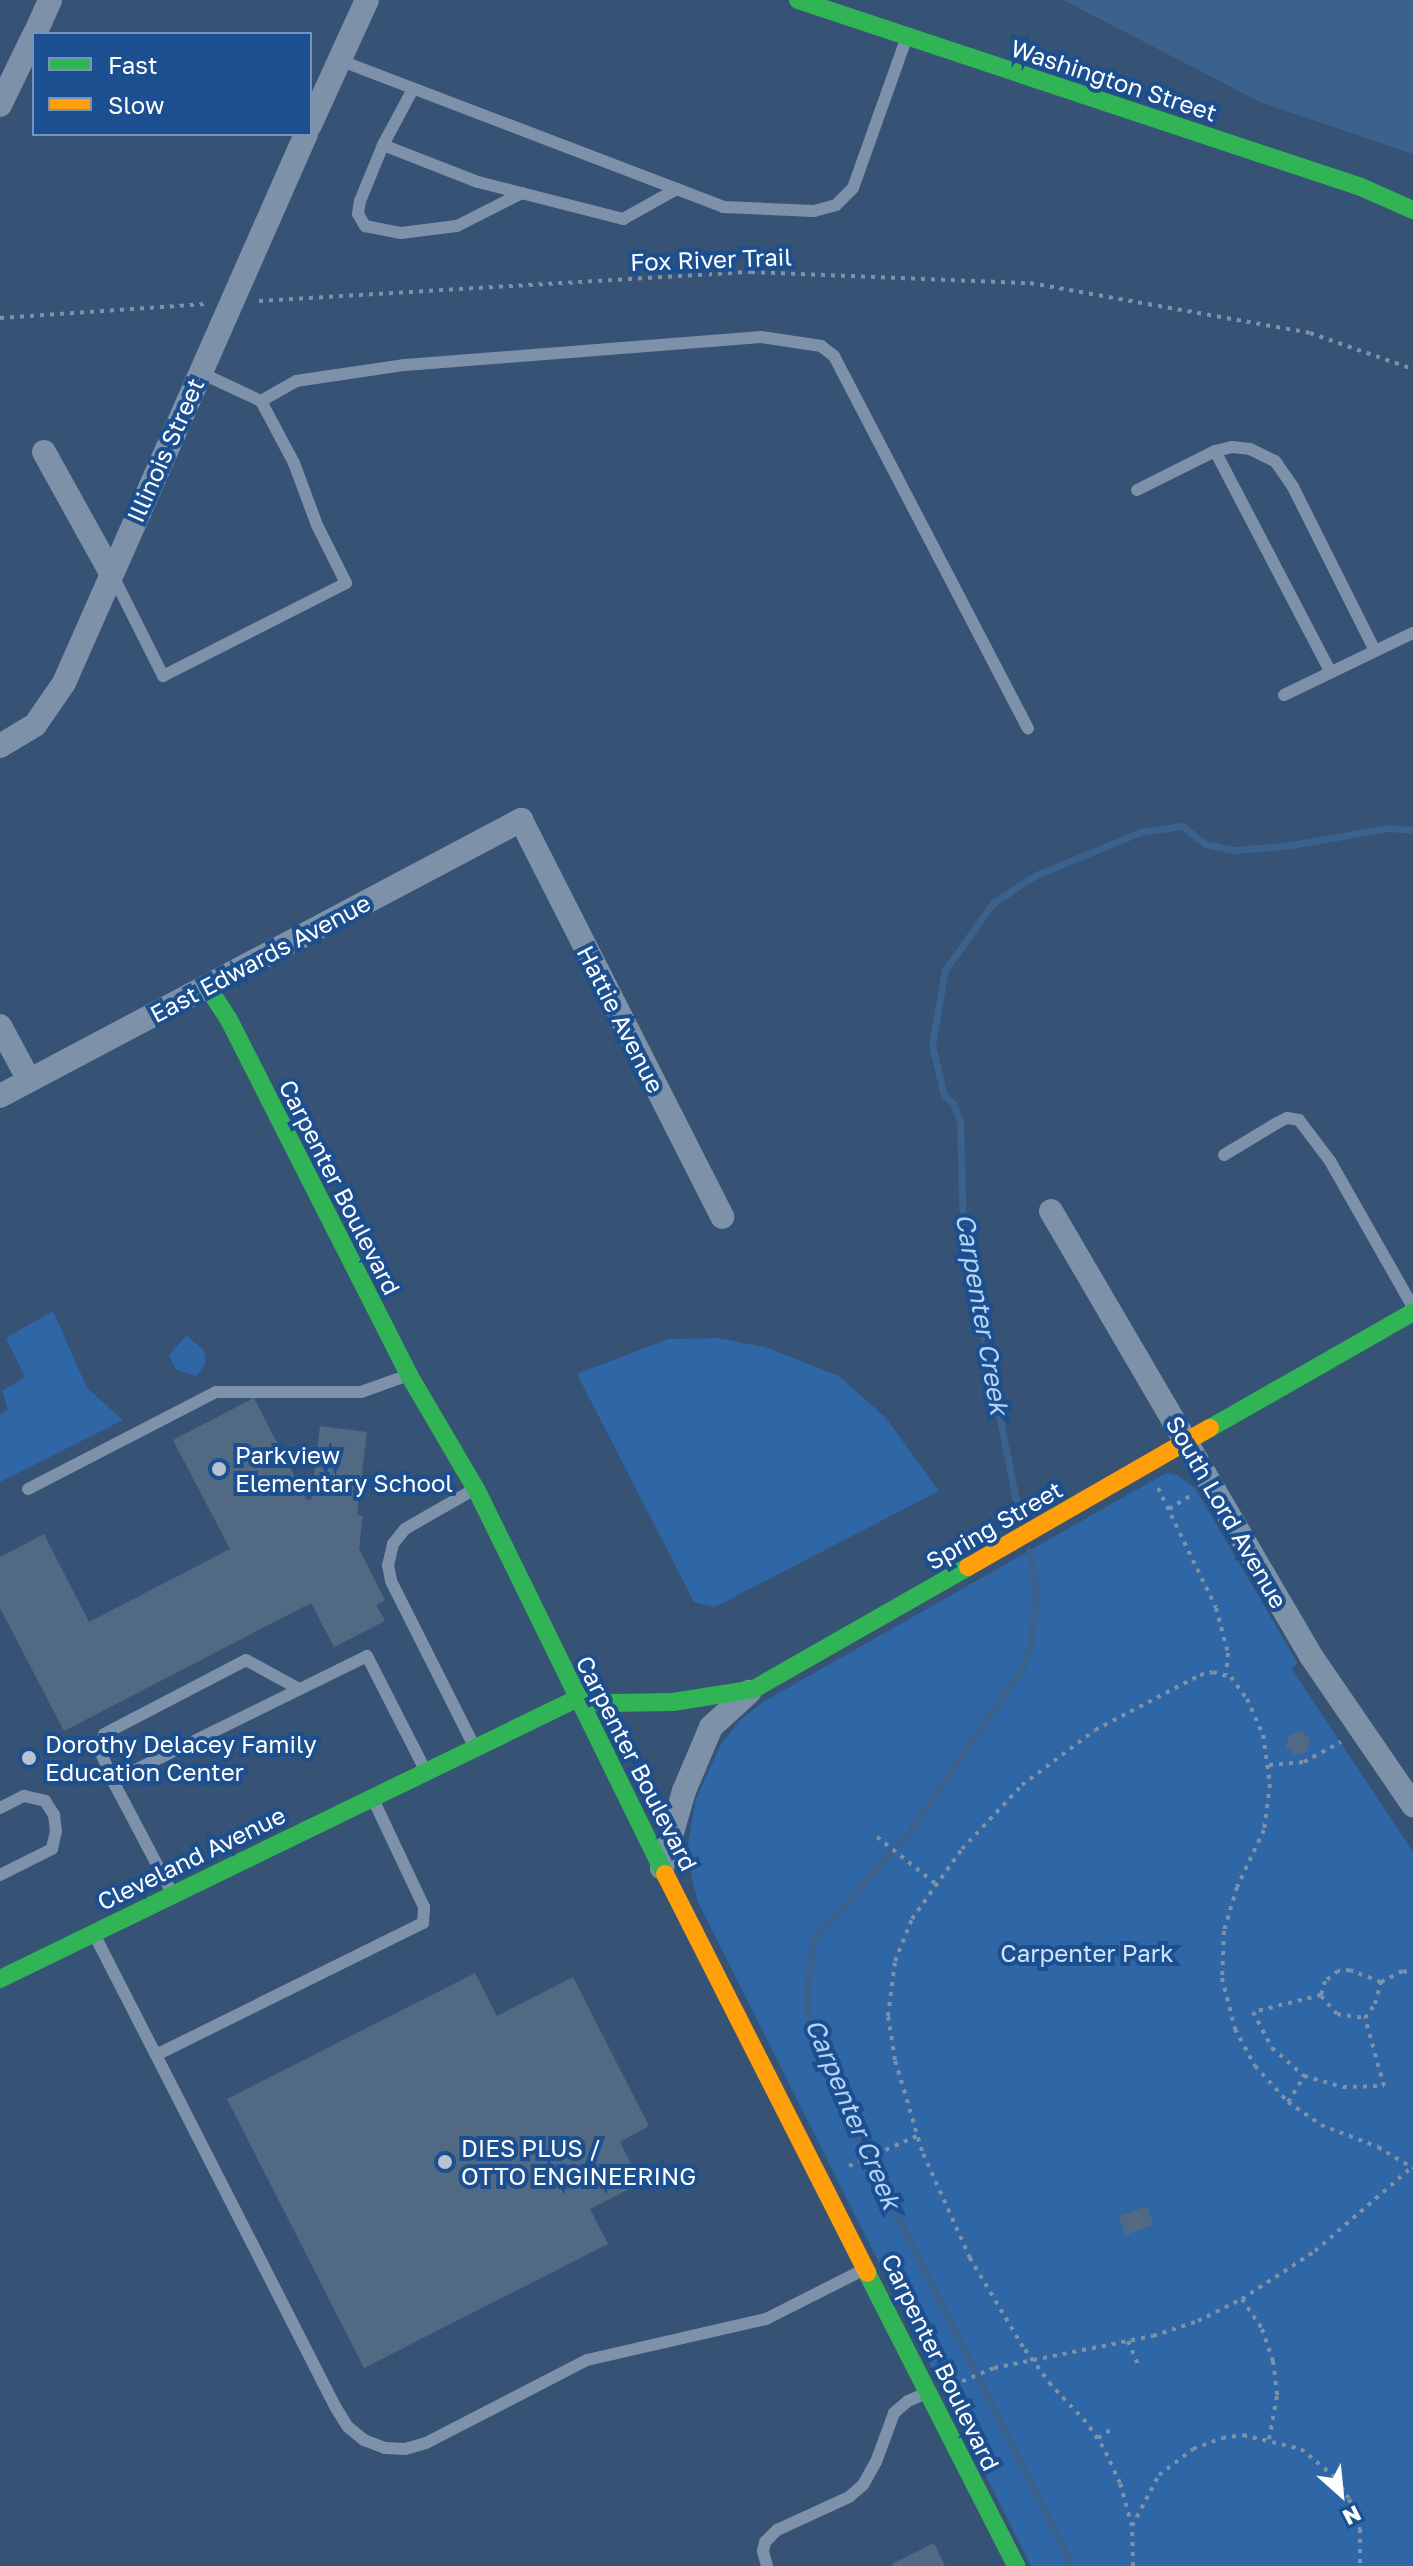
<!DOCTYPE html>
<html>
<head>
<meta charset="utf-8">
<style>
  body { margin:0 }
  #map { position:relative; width:1413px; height:2566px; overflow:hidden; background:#365274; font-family:"Golos Text",sans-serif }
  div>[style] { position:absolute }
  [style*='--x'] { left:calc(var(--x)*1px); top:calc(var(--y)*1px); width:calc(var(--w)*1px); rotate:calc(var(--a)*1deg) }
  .green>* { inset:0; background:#2f66a5 }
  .water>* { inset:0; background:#3b618d }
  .stream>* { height:7px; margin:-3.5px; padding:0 3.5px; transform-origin:3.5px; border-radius:3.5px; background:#3b618d }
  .building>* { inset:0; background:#526984; transform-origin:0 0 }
  .path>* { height:4px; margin-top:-2px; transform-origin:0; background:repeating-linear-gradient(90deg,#7d92a8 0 4px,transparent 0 10px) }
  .lane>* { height:12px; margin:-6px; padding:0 6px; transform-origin:6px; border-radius:6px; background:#7d92a8 }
  .street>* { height:24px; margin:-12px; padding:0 12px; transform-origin:12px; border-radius:12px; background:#7d92a8 }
  .fast>* { height:18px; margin:-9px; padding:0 9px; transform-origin:9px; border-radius:9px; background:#30b455 }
  .slow>* { height:18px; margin:-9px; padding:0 9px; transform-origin:9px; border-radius:9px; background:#ff9f0a }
  .dots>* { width:22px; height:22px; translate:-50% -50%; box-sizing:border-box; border:4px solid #1b4f8f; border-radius:50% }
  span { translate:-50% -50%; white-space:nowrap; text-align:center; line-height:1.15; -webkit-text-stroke:8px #1b4f8f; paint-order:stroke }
  .street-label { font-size:24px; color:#fff }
  .poi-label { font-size:24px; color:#fff }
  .left { translate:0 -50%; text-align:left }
  .park-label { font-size:24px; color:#cfe3fa }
  .water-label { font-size:26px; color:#b5d3f5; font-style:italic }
  .legend { position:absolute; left:32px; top:32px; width:280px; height:104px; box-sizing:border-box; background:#1b4f8f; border:2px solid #7695bc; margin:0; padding:10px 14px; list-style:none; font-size:24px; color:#fff }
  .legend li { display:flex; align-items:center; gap:16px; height:40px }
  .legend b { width:40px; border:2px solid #7695bc }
  .north { position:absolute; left:1301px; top:2454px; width:80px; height:80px; -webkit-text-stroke:6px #1b4f8f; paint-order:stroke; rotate:153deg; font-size:22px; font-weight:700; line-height:32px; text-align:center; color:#fff }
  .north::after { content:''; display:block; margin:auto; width:28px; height:36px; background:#fff; clip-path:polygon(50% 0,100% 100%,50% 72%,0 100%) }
</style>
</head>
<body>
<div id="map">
  <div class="green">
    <i style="clip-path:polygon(53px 1311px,87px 1388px,123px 1420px,0 1482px,0 1415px,8px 1410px,2px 1391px,25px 1377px,6px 1338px)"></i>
    <i style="clip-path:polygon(187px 1335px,204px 1351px,206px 1362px,197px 1376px,176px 1370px,169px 1355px)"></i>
    <i style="clip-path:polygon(718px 1338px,765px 1347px,839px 1376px,886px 1418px,939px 1491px,715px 1607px,694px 1602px,577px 1374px,668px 1339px)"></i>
    <i style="clip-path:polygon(1166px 1473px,1177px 1475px,1195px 1488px,1297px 1662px,1292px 1669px,1413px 1852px,1413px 2566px,1031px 2566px,698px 1902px,692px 1880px,688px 1842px,696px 1799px,720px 1746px,739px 1721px,763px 1702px)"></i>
  </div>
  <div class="water">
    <i style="clip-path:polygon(1063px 0,1413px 0,1413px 154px,1260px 102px)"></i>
  </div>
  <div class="stream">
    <i style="--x:1020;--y:1520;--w:292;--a:-101.3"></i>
    <i style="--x:963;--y:1234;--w:113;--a:-91.5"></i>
    <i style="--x:960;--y:1121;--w:19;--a:-111"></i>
    <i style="--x:953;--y:1103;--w:11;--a:-142"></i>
    <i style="--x:944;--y:1096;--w:52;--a:-103.2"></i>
    <i style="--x:932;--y:1045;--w:76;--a:-80.2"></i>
    <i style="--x:945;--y:970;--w:82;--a:-54.4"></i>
    <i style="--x:993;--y:903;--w:51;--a:-33.1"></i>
    <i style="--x:1036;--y:875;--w:113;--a:-22.3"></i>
    <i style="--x:1141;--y:832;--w:41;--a:-8.3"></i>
    <i style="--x:1182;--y:826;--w:29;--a:38"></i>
    <i style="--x:1205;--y:844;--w:30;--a:12"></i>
    <i style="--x:1234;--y:850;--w:52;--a:-4.4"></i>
    <i style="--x:1286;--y:846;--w:103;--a:-10.1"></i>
    <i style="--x:1387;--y:828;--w:26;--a:4"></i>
    <i style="--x:1029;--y:1551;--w:38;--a:79"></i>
    <i style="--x:1036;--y:1588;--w:56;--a:95.1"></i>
    <i style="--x:1031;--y:1644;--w:26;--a:111"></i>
    <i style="--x:1022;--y:1668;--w:199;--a:124.6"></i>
    <i style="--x:909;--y:1832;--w:144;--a:131.6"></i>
    <i style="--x:813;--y:1940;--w:59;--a:96.8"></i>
    <i style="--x:806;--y:1999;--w:24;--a:83"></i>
    <i style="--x:809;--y:2023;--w:118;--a:67.1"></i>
    <i style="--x:855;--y:2132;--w:485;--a:63.4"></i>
  </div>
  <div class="building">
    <i style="clip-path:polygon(254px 1398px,306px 1499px,311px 1500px,320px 1426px,367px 1432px,357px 1515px,363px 1516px,359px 1549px,385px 1600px,376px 1605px,385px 1621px,334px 1647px,311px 1603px,64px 1731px,0 1608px,0 1557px,44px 1534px,89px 1622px,230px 1549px,173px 1440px)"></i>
    <i style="clip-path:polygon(1301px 1731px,1310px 1739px,1307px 1752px,1295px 1755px,1286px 1747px,1289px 1735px)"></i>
    <i style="clip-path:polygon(475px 1973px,497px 2016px,573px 1977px,649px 2126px,620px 2142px,641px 2183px,590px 2209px,608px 2244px,364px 2368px,227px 2099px)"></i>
    <i style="left:1147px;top:2206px;width:20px;height:30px;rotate:70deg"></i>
    <i style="clip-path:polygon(934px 2543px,945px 2566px,893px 2566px,892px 2564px)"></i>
  </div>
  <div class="path">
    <i style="--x:259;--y:301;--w:493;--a:-3.4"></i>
    <i style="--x:751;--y:272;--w:279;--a:2.3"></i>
    <i style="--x:1030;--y:283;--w:284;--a:10.1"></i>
    <i style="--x:1310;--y:333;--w:109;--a:19.3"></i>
    <i style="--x:0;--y:318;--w:206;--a:-3.9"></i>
    <i style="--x:1158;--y:1488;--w:133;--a:64.2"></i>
    <i style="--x:1216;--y:1608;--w:47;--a:75.1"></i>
    <i style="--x:1228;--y:1653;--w:21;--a:95"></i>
    <i style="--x:1169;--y:1509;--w:26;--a:-32"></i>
    <i style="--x:1269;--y:1765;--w:35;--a:-5"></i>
    <i style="--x:1304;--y:1762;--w:42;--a:-28.4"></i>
    <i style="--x:877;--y:1837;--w:75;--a:38.5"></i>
    <i style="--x:1381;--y:1982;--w:33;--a:-159"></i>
    <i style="--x:1350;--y:1970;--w:12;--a:175"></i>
    <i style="--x:1338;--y:1971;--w:16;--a:142"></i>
    <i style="--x:1325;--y:1981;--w:15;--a:106"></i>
    <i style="--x:1321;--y:1995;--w:70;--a:166"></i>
    <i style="--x:1253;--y:2012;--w:41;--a:62.2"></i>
    <i style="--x:1272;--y:2048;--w:43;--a:41.2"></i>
    <i style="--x:1304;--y:2076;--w:41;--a:15.8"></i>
    <i style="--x:1343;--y:2087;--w:41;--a:-1.4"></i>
    <i style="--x:1384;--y:2086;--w:71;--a:-105.6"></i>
    <i style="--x:1365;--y:2018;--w:17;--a:-54"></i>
    <i style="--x:1375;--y:2004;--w:23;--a:-75"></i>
    <i style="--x:1381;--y:1982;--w:25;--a:-27"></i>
    <i style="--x:1403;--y:1971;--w:10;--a:11"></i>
    <i style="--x:1321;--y:1996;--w:24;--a:48"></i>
    <i style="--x:1337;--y:2014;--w:28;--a:8"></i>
    <i style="--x:1288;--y:2102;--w:31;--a:-58"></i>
    <i style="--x:849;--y:2166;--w:74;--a:-23.8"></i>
    <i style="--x:1242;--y:2299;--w:36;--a:56"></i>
    <i style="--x:1262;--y:2329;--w:34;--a:71"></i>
    <i style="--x:1273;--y:2361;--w:35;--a:83"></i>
    <i style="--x:1277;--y:2396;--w:44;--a:100.5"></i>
    <i style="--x:1128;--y:2341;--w:26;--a:67"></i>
    <i style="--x:953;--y:2385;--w:44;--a:-22.5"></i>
    <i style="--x:994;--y:2368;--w:162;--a:-11.4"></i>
    <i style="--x:1153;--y:2336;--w:47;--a:-18.4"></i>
    <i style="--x:1198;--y:2321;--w:49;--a:-26.6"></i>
    <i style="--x:1242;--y:2299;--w:87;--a:-33.3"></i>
    <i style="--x:1315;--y:2251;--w:128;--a:-40.9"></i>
    <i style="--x:1098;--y:2438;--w:17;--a:-33"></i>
    <i style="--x:1132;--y:2526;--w:45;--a:-105.6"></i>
    <i style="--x:1120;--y:2483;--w:40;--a:-115"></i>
    <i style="--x:1103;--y:2447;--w:30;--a:-124"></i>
    <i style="--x:1086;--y:2422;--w:51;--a:-133.4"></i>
    <i style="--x:1051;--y:2385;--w:47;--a:-126.4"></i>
    <i style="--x:1023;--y:2347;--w:104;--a:-120.8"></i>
    <i style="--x:970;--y:2258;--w:117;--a:-114.2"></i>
    <i style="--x:922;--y:2151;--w:95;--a:-106.5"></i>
    <i style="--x:895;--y:2060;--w:45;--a:-99"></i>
    <i style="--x:888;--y:2016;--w:55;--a:-82.7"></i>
    <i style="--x:895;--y:1961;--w:45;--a:-68"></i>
    <i style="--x:912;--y:1919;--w:86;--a:-54.5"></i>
    <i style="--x:962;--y:1849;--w:88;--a:-46.8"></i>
    <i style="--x:1022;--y:1785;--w:91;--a:-37"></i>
    <i style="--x:1095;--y:1730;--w:119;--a:-27.6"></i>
    <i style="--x:1200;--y:1675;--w:13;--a:-13"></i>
    <i style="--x:1213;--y:1672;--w:19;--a:16"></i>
    <i style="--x:1231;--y:1677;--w:27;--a:54"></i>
    <i style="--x:1247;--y:1699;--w:39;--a:66"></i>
    <i style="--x:1263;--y:1735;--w:49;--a:81.9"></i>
    <i style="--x:1270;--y:1784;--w:46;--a:97.4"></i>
    <i style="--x:1264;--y:1830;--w:63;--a:115.3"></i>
    <i style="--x:1237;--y:1887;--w:46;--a:106.5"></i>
    <i style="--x:1224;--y:1931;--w:47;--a:92.4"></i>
    <i style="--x:1222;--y:1978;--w:53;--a:75.7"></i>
    <i style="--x:1235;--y:2029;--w:42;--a:61.6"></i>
    <i style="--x:1255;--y:2066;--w:49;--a:47.5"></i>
    <i style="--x:1288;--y:2102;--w:40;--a:34.9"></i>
    <i style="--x:1321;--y:2125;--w:61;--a:21.1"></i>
    <i style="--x:1378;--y:2147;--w:41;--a:31"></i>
    <i style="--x:1133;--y:2566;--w:40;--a:-91.4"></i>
    <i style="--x:1132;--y:2526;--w:58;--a:-62.1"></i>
    <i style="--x:1159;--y:2475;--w:43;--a:-37.4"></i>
    <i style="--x:1193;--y:2449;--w:31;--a:-21"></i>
    <i style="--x:1222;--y:2438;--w:21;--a:-8"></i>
    <i style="--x:1243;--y:2435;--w:60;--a:13.6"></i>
    <i style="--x:1301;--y:2449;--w:45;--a:39.6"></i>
    <i style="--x:1336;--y:2478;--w:25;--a:58"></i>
    <i style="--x:1349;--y:2499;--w:32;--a:70"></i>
    <i style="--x:1360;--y:2529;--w:37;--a:90"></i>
  </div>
  <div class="lane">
    <i style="--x:339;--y:60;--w:411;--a:20.9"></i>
    <i style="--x:723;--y:207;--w:91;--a:2.5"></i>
    <i style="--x:814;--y:211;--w:23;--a:-15"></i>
    <i style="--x:836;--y:205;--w:24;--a:-45"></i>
    <i style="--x:853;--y:188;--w:158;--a:-70.4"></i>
    <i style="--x:413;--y:89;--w:64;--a:118.2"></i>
    <i style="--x:383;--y:145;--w:102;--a:21.3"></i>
    <i style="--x:478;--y:182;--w:150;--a:14.3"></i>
    <i style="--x:623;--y:219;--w:62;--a:-29.1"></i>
    <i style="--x:383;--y:145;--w:61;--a:112.3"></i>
    <i style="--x:360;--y:201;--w:13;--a:99"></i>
    <i style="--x:358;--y:214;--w:14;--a:60"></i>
    <i style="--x:365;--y:226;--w:37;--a:11"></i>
    <i style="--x:401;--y:233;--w:56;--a:-7.1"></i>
    <i style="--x:457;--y:226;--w:73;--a:-26.9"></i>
    <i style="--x:199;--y:372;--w:68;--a:25.1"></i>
    <i style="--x:261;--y:401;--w:40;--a:-29.7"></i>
    <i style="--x:296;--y:381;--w:110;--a:-8.4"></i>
    <i style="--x:405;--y:365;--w:357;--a:-4.5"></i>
    <i style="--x:761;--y:337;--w:61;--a:8.5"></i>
    <i style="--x:821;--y:346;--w:16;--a:38"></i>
    <i style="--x:834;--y:356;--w:420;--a:62.5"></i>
    <i style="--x:1215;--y:451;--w:250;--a:62.4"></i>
    <i style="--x:1137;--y:490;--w:87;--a:-26.6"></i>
    <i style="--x:1215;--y:451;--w:17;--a:-13"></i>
    <i style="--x:1232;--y:447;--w:18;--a:6"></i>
    <i style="--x:1250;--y:449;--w:28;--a:26"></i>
    <i style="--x:1275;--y:461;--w:32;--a:55"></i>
    <i style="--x:1293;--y:487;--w:183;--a:63.4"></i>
    <i style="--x:113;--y:576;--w:112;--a:63.4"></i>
    <i style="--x:163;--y:676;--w:205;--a:-26.9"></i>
    <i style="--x:346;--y:583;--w:65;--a:-116.6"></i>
    <i style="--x:317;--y:525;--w:66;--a:-110.4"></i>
    <i style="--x:294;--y:463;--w:70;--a:-118"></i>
    <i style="--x:1284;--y:695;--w:143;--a:-25.7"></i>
    <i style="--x:1224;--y:1155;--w:62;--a:-31.1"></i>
    <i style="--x:1277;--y:1123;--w:11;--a:-27"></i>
    <i style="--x:1287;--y:1118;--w:12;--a:9"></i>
    <i style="--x:1299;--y:1120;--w:51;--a:52.9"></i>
    <i style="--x:1330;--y:1161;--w:168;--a:60.4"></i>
    <i style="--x:28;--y:1489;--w:212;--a:-27.3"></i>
    <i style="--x:216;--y:1392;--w:145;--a:0"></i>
    <i style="--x:361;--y:1392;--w:48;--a:-19.6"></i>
    <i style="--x:473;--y:1490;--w:78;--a:150.2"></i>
    <i style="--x:405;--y:1529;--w:19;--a:129"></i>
    <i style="--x:393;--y:1544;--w:22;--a:103"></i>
    <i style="--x:388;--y:1565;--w:16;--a:79"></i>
    <i style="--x:391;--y:1581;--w:185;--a:63.3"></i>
    <i style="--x:113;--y:1781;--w:283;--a:-26.2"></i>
    <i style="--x:367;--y:1656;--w:128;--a:63"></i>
    <i style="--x:0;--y:1808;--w:27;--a:-27"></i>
    <i style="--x:24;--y:1796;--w:22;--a:13"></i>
    <i style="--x:45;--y:1801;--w:17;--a:57"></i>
    <i style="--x:54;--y:1815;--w:16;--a:83"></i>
    <i style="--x:56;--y:1831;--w:18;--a:103"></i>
    <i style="--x:52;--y:1849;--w:58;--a:153.4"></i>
    <i style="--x:172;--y:1893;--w:127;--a:-117.8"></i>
    <i style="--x:113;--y:1781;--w:30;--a:-113"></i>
    <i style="--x:101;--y:1753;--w:19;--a:-81"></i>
    <i style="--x:104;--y:1734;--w:160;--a:-27.5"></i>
    <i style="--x:246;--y:1660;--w:60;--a:28.7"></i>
    <i style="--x:94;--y:1934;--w:136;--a:62.9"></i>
    <i style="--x:156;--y:2055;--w:298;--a:-26.3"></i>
    <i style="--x:423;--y:1923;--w:16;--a:-86"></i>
    <i style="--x:424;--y:1907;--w:119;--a:-115.3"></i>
    <i style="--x:156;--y:2055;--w:396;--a:63"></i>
    <i style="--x:336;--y:2408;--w:22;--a:58"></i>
    <i style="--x:348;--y:2427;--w:21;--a:39"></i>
    <i style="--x:364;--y:2440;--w:22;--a:21"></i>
    <i style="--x:385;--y:2448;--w:20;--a:3"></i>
    <i style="--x:405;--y:2449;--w:22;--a:-16"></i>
    <i style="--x:426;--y:2443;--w:181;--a:-27.3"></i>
    <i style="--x:587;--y:2360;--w:184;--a:-12.9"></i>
    <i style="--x:766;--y:2319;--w:109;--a:-26.8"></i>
    <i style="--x:767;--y:2566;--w:16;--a:-105"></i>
    <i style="--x:763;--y:2551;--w:9;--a:-77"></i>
    <i style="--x:765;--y:2542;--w:17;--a:-45"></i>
    <i style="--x:777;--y:2530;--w:79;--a:-24.6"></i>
    <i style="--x:849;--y:2497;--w:18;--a:-41"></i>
    <i style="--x:863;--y:2485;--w:26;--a:-61"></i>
    <i style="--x:876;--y:2462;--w:52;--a:-69.8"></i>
    <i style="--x:894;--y:2413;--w:18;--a:-41"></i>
    <i style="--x:908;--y:2401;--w:21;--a:-23"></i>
  </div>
  <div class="street">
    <i style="--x:35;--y:34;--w:37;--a:-66"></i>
    <i style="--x:0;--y:105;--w:78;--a:-64.1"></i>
    <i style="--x:310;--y:125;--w:137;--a:-65.5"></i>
    <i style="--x:44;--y:452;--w:138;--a:61"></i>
    <i style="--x:0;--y:746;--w:41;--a:-31"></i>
    <i style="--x:35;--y:725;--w:51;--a:-55.4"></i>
    <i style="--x:64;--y:683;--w:600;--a:-66.21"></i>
    <i style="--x:0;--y:1026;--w:61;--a:61.8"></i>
    <i style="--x:0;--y:1096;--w:590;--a:-27.91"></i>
    <i style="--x:521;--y:820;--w:445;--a:63.1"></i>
    <i style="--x:1051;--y:1211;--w:515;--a:59.7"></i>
    <i style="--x:1311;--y:1656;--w:181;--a:55.6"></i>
    <i style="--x:662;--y:1868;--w:80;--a:-74.1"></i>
    <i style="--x:684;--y:1791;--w:69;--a:-67.1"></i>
    <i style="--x:711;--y:1727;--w:52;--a:-42.6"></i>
  </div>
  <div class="fast">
    <i style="--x:798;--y:0;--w:593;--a:18.37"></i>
    <i style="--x:1361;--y:187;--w:57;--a:23.9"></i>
    <i style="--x:207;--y:986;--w:38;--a:57"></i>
    <i style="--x:228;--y:1018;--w:400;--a:63.1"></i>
    <i style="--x:409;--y:1375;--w:132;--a:59.6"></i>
    <i style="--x:476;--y:1489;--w:429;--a:63.9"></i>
    <i style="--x:1210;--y:1428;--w:234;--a:-29.7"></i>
    <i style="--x:0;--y:1979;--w:640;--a:-25.92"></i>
    <i style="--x:576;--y:1699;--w:33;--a:7"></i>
    <i style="--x:609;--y:1703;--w:64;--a:-0.9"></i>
    <i style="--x:673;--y:1702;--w:82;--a:-9.1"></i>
    <i style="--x:754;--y:1689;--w:246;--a:-29.7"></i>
    <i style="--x:867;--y:2273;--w:329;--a:63"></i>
  </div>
  <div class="slow">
    <i style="--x:968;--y:1567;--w:279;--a:-29.9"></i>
    <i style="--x:665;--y:1874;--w:447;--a:63.1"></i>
  </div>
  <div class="dots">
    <i style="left:219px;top:1469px;background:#b9c2ce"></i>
    <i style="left:29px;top:1758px;background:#b9c2ce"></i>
    <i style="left:445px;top:2162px;background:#b9c2ce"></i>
  </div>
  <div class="street-label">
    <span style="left:1114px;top:80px;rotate:18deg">Washington Street</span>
    <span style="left:711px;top:259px;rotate:-2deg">Fox River Trail</span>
    <span style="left:165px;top:450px;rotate:-66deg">Illinois Street</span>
    <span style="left:260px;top:958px;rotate:-28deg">East Edwards Avenue</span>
    <span style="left:621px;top:1019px;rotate:63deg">Hattie Avenue</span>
    <span style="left:340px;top:1187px;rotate:63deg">Carpenter Boulevard</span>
    <span style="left:1227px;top:1512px;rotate:60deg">South Lord Avenue</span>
    <span style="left:994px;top:1525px;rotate:-30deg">Spring Street</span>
    <span style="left:637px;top:1763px;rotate:63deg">Carpenter Boulevard</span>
    <span style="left:191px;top:1858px;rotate:-26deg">Cleveland Avenue</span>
    <span style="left:941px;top:2362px;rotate:64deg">Carpenter Boulevard</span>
  </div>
  <div class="poi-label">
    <span class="left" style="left:235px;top:1469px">Parkview<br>Elementary School</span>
    <span class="left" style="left:45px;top:1758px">Dorothy Delacey Family<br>Education Center</span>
    <span class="left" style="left:461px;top:2162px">DIES PLUS /<br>OTTO ENGINEERING</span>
  </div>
  <div class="park-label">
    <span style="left:1087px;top:1953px">Carpenter Park</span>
  </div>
  <div class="water-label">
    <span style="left:982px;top:1314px;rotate:80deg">Carpenter Creek</span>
    <span style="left:853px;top:2114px;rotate:67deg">Carpenter Creek</span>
  </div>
  <ul class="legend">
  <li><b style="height:10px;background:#30b455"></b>Fast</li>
  <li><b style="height:10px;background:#ff9f0a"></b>Slow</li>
  </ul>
  <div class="north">N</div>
</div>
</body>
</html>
